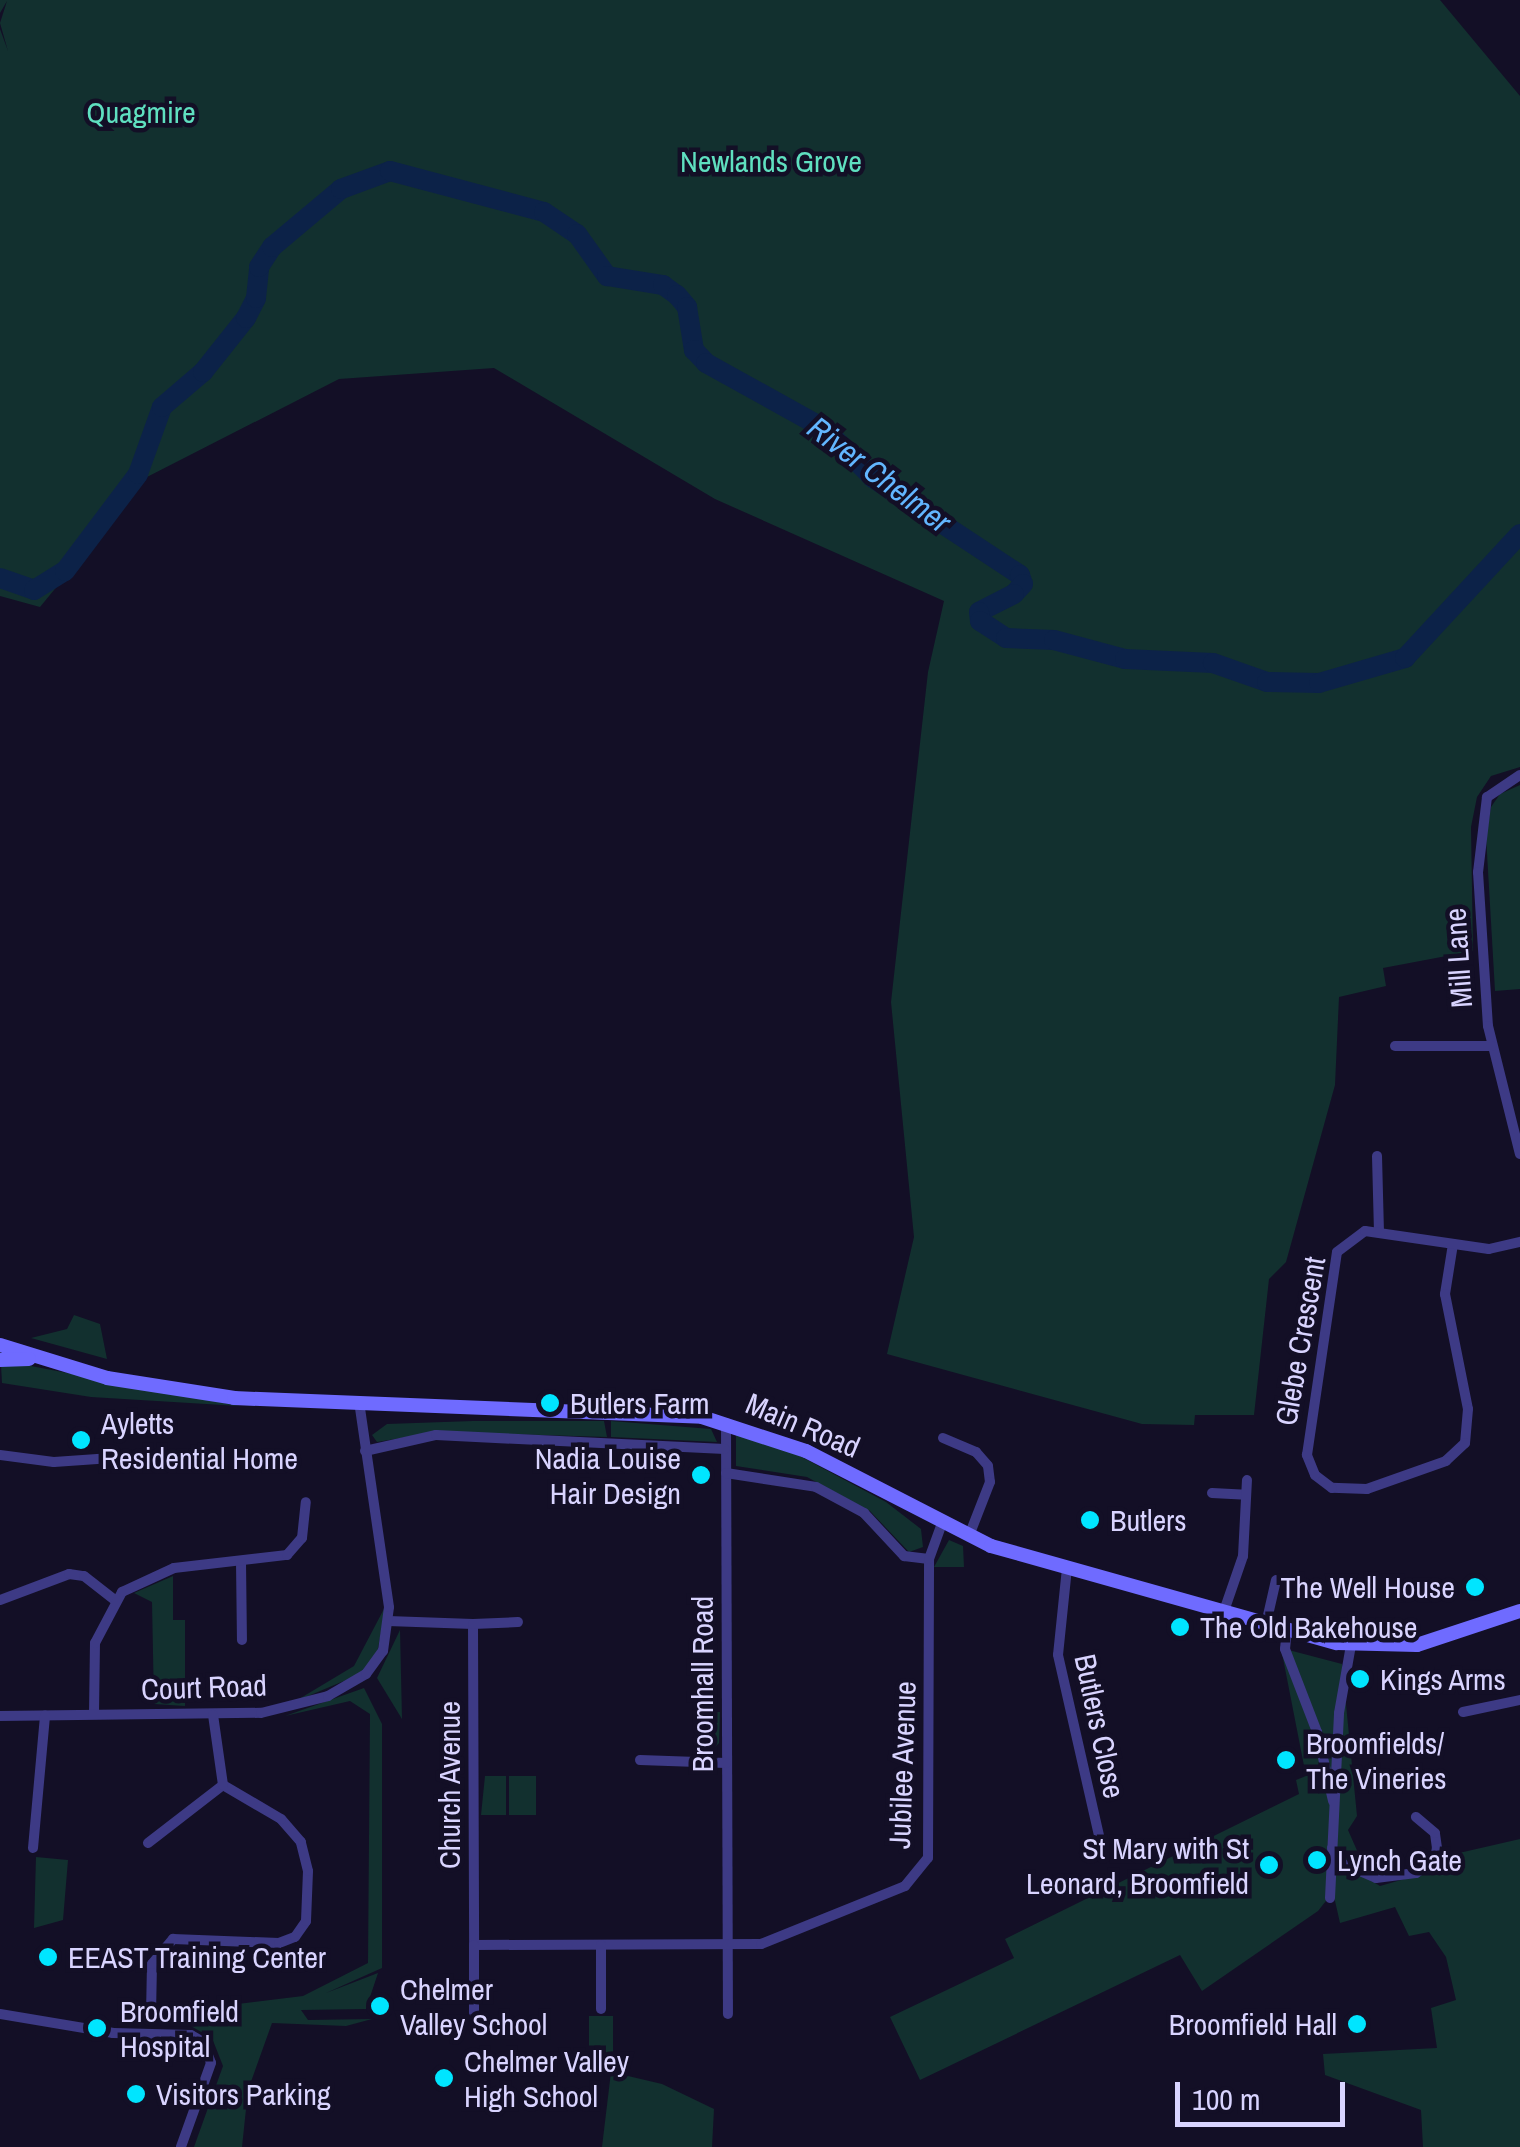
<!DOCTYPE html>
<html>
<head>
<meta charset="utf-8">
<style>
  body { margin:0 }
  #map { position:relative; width:1520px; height:2147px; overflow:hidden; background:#130f26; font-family:"Archivo Narrow",sans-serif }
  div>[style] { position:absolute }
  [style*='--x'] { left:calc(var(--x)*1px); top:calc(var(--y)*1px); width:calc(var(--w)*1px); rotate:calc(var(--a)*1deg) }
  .green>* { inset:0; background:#12302f; transform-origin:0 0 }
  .river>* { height:20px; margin:-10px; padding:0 10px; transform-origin:10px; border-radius:10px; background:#0c2248 }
  .street>* { height:10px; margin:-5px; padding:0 5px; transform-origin:5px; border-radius:5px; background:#3d3a85 }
  .secondary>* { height:14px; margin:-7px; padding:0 7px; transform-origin:7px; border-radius:7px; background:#6f6bff }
  .dots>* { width:28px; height:28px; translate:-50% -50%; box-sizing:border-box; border:5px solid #130f26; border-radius:50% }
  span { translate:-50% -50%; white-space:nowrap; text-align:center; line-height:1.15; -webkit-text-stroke:9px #130f26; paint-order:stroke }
  .park-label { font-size:30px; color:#5fe0c0 }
  .street-label { font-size:30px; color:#d9d4ff }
  .poi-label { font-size:30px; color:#d9d4ff }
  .left { translate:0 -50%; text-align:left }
  .right { translate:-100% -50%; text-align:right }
  .water-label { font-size:32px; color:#62b6ff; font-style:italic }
  .scale { position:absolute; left:1175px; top:2082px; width:170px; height:45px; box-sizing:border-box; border:5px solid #d9d4ff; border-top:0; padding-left:12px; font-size:30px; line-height:35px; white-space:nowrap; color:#d9d4ff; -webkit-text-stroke:8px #130f26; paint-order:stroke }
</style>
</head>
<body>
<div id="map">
  <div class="green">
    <i style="clip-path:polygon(0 0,1440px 0,1520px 96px,1520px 767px,1491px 776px,1477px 797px,1471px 827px,1473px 951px,1383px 968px,1386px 986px,1339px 997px,1335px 1085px,1286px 1262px,1269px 1279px,1254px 1415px,1195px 1415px,1194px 1425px,1142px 1424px,887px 1354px,914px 1237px,891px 1002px,928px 672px,944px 601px,715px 499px,494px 368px,339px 379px,147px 477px,40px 607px,0 596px,0 29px,8px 51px,0 23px,7px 1px,0 13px)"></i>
    <i style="clip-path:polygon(1520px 785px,1520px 989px,1495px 991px,1486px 836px,1491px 807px,1500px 794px)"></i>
    <i style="clip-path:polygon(74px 1315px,100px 1324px,107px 1359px,31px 1338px,67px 1329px)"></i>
    <i style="clip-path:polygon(1px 1365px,31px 1366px,239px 1406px,91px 1397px,2px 1383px)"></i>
    <i style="clip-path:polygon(473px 1421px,604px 1421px,607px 1437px,437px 1432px,377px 1442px,372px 1435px,387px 1424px)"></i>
    <i style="clip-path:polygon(611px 1421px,711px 1429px,717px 1442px,611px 1437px)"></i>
    <i style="clip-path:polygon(736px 1434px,798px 1455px,886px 1502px,921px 1529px,923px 1547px,909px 1552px,870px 1511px,807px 1477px,736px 1466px)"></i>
    <i style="clip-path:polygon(949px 1540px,963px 1546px,964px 1567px,934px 1567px)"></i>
    <i style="clip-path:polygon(173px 1576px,173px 1620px,185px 1620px,185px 1706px,154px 1704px,152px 1602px,134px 1593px)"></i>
    <i style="clip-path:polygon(386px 1605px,376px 1659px,358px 1675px,294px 1702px,354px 1666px)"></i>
    <i style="clip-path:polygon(400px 1630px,402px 1719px,377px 1678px)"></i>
    <i style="clip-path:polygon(1281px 1648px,1342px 1664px,1357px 1816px,1348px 1830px,1370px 1880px,1380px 1886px,1422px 1874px,1446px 1856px,1520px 1839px,1520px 2147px,1423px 2147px,1421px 2110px,1325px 2075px,1323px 2054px,1437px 2048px,1431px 2008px,1456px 2000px,1446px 1957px,1429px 1932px,1409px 1936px,1395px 1907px,1340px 1923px,1333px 1892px,1318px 1911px,1202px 1991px,1180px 1955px,920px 2080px,890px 2017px,1014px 1958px,1005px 1939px,1299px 1794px,1296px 1780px,1306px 1776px)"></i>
    <i style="clip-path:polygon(364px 1688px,382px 1724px,382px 1968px,326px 1993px,378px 1973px,366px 2009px,301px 2010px,308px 2020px,372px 2019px,346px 2026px,272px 2023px,248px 2090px,242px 2147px,194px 2147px,223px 2066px,212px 2038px,189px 2025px,189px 2010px,303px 1996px,368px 1963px,370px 1714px,350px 1701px,285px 1716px)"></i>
    <i style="clip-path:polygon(696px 1712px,720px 1712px,719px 1743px,707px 1756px,697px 1756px)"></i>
    <i style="clip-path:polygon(485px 1776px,506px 1776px,506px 1815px,481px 1815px)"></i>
    <i style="left:509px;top:1776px;width:27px;height:39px"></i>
    <i style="clip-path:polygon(36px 1857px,68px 1860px,63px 1920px,34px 1928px)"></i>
    <i style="left:589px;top:2016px;width:24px;height:37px"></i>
    <i style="clip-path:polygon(611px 2072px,662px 2084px,714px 2109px,712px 2147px,602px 2147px)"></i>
  </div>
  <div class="river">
    <i style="--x:0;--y:578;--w:36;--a:19"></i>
    <i style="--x:34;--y:590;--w:36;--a:-32"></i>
    <i style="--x:65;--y:571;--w:121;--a:-53"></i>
    <i style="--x:138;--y:474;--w:71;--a:-70.3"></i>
    <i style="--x:162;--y:407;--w:54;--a:-40.5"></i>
    <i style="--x:203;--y:372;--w:69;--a:-51.5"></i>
    <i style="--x:246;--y:318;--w:22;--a:-63"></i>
    <i style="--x:256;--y:298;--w:31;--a:-84"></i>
    <i style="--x:259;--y:267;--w:24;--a:-57"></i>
    <i style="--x:272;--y:247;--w:90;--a:-40"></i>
    <i style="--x:341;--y:189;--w:52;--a:-20.2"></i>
    <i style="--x:390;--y:171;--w:159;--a:14.9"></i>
    <i style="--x:544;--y:212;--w:40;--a:34"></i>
    <i style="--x:577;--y:234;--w:52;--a:54.5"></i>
    <i style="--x:607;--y:276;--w:57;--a:9.1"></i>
    <i style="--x:663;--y:285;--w:17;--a:36"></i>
    <i style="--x:677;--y:295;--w:16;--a:50"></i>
    <i style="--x:687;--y:307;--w:44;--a:80.8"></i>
    <i style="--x:694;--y:350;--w:18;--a:47"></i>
    <i style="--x:706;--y:363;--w:136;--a:29"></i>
    <i style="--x:825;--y:429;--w:69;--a:45.6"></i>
    <i style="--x:873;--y:478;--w:176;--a:33.4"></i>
    <i style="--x:1020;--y:575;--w:9;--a:72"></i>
    <i style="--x:1023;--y:584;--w:13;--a:132"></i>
    <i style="--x:1014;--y:594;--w:39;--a:153"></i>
    <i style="--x:979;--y:612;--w:9;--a:84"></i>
    <i style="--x:980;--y:621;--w:31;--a:33"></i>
    <i style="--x:1006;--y:638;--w:48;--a:2.4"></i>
    <i style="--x:1054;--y:640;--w:73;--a:15"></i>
    <i style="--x:1125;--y:659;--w:88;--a:2.6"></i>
    <i style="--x:1213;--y:663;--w:57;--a:19.4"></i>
    <i style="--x:1267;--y:682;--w:52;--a:1.1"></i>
    <i style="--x:1319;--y:683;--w:90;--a:-16.2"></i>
    <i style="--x:1405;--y:658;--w:169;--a:-47.2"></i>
  </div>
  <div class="street">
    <i style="--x:1520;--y:775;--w:40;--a:146"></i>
    <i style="--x:1487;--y:797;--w:76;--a:96.8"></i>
    <i style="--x:1478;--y:872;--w:154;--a:86.3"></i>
    <i style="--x:1488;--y:1026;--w:132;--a:76"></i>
    <i style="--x:1395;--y:1046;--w:97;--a:0"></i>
    <i style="--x:1377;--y:1156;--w:75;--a:88.5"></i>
    <i style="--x:1453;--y:1244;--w:51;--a:99.1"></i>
    <i style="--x:1445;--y:1294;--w:117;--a:78.7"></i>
    <i style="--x:1468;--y:1409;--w:34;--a:95"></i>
    <i style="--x:1465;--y:1443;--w:26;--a:137"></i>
    <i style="--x:1446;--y:1461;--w:84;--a:160.5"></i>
    <i style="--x:1367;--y:1489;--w:35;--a:-178"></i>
    <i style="--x:1332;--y:1488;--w:21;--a:-143"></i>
    <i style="--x:1315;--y:1475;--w:22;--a:-112"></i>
    <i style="--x:1307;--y:1455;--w:205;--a:-81.6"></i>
    <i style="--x:1337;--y:1252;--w:35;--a:-37"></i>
    <i style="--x:1365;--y:1231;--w:125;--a:8.3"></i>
    <i style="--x:1489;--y:1249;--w:32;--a:-13"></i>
    <i style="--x:726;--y:1423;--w:591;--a:89.81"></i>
    <i style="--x:943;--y:1438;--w:36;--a:23"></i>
    <i style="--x:976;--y:1452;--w:18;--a:49"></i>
    <i style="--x:988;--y:1466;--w:16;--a:83"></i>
    <i style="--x:990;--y:1482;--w:58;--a:111.3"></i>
    <i style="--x:365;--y:1451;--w:73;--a:-12.7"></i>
    <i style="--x:436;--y:1435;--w:289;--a:2.8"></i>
    <i style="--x:0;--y:1455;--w:54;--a:7.4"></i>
    <i style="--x:54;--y:1462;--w:101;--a:-4"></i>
    <i style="--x:726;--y:1473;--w:91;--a:8.8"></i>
    <i style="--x:816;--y:1487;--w:55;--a:28.4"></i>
    <i style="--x:864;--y:1513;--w:59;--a:47.1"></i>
    <i style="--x:904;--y:1556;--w:25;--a:7"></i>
    <i style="--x:1212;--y:1493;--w:34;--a:3"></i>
    <i style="--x:241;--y:1562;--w:78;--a:89.3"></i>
    <i style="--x:1067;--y:1568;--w:87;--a:95.9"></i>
    <i style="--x:1058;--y:1655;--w:185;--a:77.2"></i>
    <i style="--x:0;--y:1600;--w:74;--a:-20.6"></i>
    <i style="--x:69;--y:1574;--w:15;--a:8"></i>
    <i style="--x:84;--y:1576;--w:39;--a:38"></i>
    <i style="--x:1224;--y:1611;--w:58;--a:-70.9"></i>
    <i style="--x:1243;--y:1556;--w:76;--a:-87"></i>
    <i style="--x:388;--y:1621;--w:85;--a:2"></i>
    <i style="--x:473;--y:1624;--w:321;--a:89.8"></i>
    <i style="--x:474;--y:1945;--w:287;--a:-0.2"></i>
    <i style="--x:761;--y:1944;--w:155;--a:-21.9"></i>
    <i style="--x:905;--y:1886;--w:36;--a:-51"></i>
    <i style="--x:928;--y:1858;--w:299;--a:-89.8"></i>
    <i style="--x:929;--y:1559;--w:37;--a:-70"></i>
    <i style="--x:473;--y:1624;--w:45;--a:-2.5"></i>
    <i style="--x:1266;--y:1624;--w:45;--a:-77.2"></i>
    <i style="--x:1287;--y:1630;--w:19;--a:96"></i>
    <i style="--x:1285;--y:1649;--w:89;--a:68.9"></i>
    <i style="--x:1317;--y:1732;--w:71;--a:76.9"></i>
    <i style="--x:1463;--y:1712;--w:58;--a:-11.9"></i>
    <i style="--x:94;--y:1714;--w:71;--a:-89.2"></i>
    <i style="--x:95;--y:1643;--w:58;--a:-62.1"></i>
    <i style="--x:122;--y:1592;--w:57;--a:-24.8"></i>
    <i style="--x:174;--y:1568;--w:114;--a:-6.6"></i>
    <i style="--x:287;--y:1555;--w:23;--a:-49"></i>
    <i style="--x:302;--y:1538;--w:36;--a:-84"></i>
    <i style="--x:0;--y:1716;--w:261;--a:-0.7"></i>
    <i style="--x:261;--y:1713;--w:69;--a:-14.2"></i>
    <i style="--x:328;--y:1696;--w:44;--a:-30.1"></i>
    <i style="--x:366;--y:1674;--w:29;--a:-54"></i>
    <i style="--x:383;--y:1651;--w:44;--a:-82.2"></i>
    <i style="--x:389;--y:1607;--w:202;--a:-98.3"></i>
    <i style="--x:640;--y:1760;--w:86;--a:2"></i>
    <i style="--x:148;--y:1843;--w:95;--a:-37.7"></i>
    <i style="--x:33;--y:1848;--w:133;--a:-84.8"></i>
    <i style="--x:1332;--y:1848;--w:17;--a:59"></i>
    <i style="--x:1341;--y:1863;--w:38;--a:23"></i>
    <i style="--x:1376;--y:1878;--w:40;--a:-7.1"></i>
    <i style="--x:1416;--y:1873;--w:23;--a:-34"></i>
    <i style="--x:1435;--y:1860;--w:12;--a:-81"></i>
    <i style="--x:1437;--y:1848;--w:15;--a:-98"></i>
    <i style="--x:1435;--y:1833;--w:25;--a:-140"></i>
    <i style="--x:1330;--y:1898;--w:185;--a:-87.2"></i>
    <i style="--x:1339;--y:1713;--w:69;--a:-80"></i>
    <i style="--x:474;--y:1945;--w:68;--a:90"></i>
    <i style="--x:601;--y:2009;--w:64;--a:-90"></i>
    <i style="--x:0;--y:2014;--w:115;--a:9.5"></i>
    <i style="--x:113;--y:2033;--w:78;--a:1.5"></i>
    <i style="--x:191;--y:2035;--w:14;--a:30"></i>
    <i style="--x:203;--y:2042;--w:22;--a:69"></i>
    <i style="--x:211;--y:2063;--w:89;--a:109.7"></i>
    <i style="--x:151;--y:2015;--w:51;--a:-88.9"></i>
    <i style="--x:152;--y:1964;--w:33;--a:-50"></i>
    <i style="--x:173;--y:1939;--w:106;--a:2.2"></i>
    <i style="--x:279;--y:1943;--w:17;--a:-21"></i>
    <i style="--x:295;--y:1937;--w:19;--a:-55"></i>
    <i style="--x:306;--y:1921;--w:50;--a:-87.7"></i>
    <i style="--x:308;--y:1871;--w:30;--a:-104"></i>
    <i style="--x:301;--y:1842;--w:30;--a:-131"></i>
    <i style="--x:281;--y:1819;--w:67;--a:-149.6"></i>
    <i style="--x:223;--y:1785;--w:71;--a:-98.1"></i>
  </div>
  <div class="secondary">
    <i style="--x:0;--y:1345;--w:112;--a:17.1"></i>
    <i style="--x:107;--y:1378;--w:129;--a:8.9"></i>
    <i style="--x:234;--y:1398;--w:468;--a:2.3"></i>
    <i style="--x:702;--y:1417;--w:109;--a:18.1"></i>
    <i style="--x:806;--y:1451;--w:208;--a:27.2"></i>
    <i style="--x:991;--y:1546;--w:359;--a:15.7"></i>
    <i style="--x:1337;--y:1643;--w:80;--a:1.4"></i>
    <i style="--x:1417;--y:1645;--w:108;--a:-18.3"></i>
    <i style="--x:0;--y:1360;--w:29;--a:-2"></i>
  </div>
  <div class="dots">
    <i style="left:550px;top:1403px;background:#00e5ff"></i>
    <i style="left:81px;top:1440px;background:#00e5ff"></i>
    <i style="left:701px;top:1475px;background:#00e5ff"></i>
    <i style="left:1090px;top:1520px;background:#00e5ff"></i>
    <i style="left:1475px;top:1587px;background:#00e5ff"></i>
    <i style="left:1180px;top:1627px;background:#00e5ff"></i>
    <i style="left:1360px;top:1679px;background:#00e5ff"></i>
    <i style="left:1286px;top:1760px;background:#00e5ff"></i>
    <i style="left:1317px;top:1860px;background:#00e5ff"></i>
    <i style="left:1269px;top:1865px;background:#00e5ff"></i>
    <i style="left:48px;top:1957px;background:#00e5ff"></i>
    <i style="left:380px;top:2006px;background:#00e5ff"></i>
    <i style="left:1357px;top:2024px;background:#00e5ff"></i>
    <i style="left:97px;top:2028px;background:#00e5ff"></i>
    <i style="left:444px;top:2078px;background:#00e5ff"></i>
    <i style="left:136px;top:2094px;background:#00e5ff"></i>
  </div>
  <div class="park-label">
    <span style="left:141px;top:112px">Quagmire</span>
    <span style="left:771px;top:161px">Newlands Grove</span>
  </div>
  <div class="street-label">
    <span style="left:1458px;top:958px;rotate:-94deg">Mill Lane</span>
    <span style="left:1300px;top:1341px;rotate:-80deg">Glebe Crescent</span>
    <span style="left:803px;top:1425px;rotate:23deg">Main Road</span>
    <span style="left:702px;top:1684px;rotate:-90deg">Broomhall Road</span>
    <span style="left:204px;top:1687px;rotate:-2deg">Court Road</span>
    <span style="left:1100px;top:1726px;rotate:78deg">Butlers Close</span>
    <span style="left:902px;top:1765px;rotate:-88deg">Jubilee Avenue</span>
    <span style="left:449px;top:1785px;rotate:-90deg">Church Avenue</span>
  </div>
  <div class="poi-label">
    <span class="left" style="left:570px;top:1403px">Butlers Farm</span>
    <span class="left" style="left:101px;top:1440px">Ayletts<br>Residential Home</span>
    <span class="right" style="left:681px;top:1475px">Nadia Louise<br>Hair Design</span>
    <span class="left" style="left:1110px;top:1520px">Butlers</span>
    <span class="right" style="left:1455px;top:1587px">The Well House</span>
    <span class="left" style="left:1200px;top:1627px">The Old Bakehouse</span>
    <span class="left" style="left:1380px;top:1679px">Kings Arms</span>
    <span class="left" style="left:1306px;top:1760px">Broomfields/<br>The Vineries</span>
    <span class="right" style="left:1249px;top:1865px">St Mary with St<br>Leonard, Broomfield</span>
    <span class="left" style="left:1337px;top:1860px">Lynch Gate</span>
    <span class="left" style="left:68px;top:1957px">EEAST Training Center</span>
    <span class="left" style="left:400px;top:2006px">Chelmer<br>Valley School</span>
    <span class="left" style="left:120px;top:2028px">Broomfield<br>Hospital</span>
    <span class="right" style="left:1337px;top:2024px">Broomfield Hall</span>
    <span class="left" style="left:464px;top:2078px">Chelmer Valley<br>High School</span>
    <span class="left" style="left:156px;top:2094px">Visitors Parking</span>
  </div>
  <div class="water-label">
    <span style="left:879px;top:475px;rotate:37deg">River Chelmer</span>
  </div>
  <div class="scale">100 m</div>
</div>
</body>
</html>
